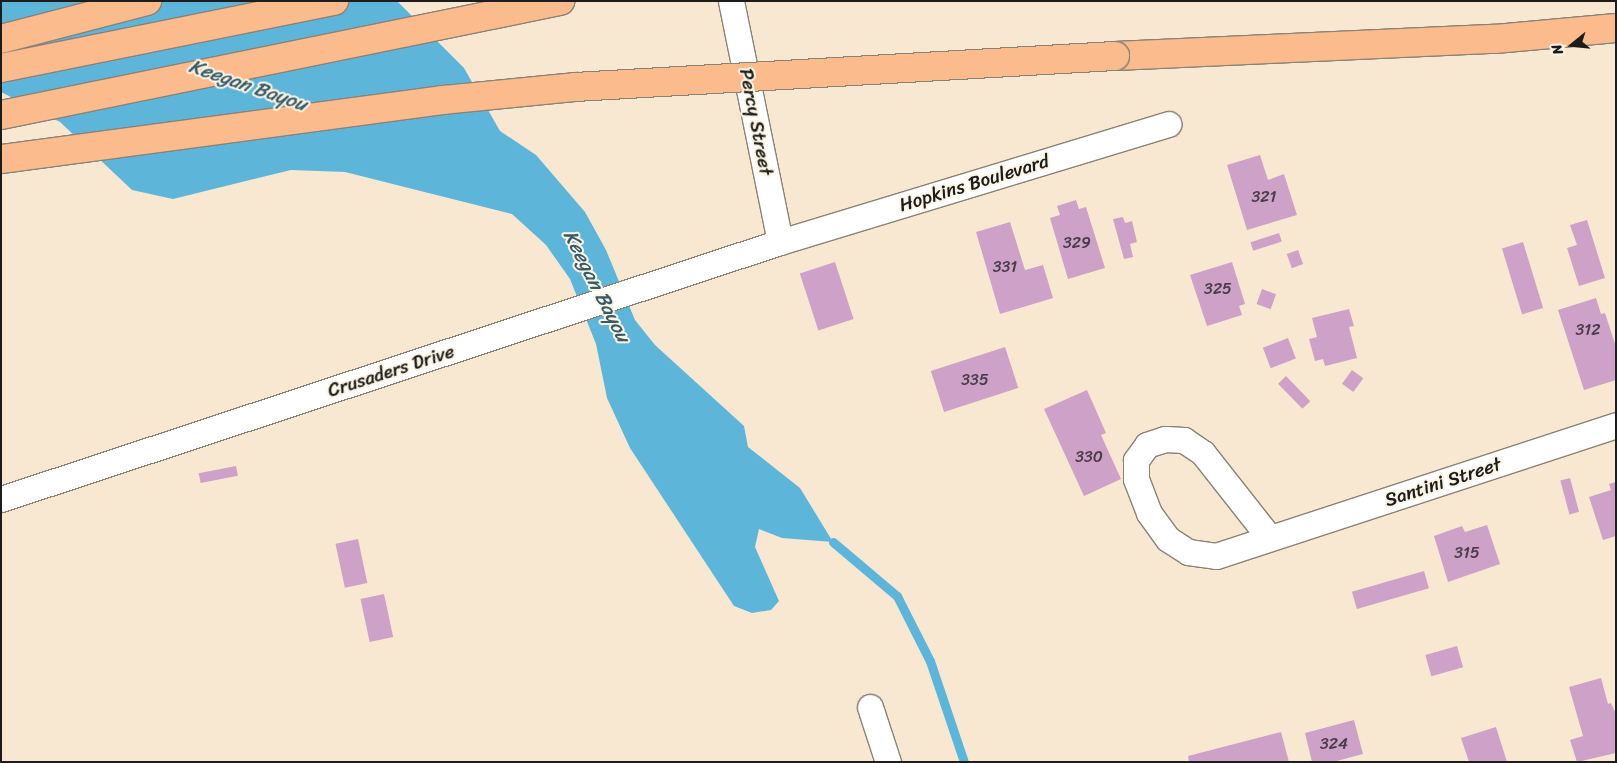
<!DOCTYPE html>
<html>
<head>
<meta charset="utf-8">
<style>
  body { margin:0 }
  #map { position:relative; width:1617px; height:763px; overflow:hidden; background:#f8e8d2; font-family:Sriracha,sans-serif }
  div>[style] { position:absolute }
  [style*='--x'] { left:calc(var(--x)*1px); top:calc(var(--y)*1px); width:calc(var(--w)*1px); rotate:calc(var(--a)*1deg) }
  .water>* { inset:0; background:#5eb5da }
  .stream>* { height:9px; margin:-4.5px; padding:0 4.5px; transform-origin:4.5px; border-radius:4.5px; background:#5eb5da }
  .building>* { inset:0; background:#cea1c9; transform-origin:0 0 }
  .roads { filter:drop-shadow(1px 0 #8a8277) drop-shadow(-1px 0 #8a8277) drop-shadow(0 1px #8a8277) drop-shadow(0 -1px #8a8277) }
  .street>* { height:25px; margin:-12.5px; padding:0 12.5px; transform-origin:12.5px; border-radius:12.5px; background:#fff }
  .highway>* { height:28px; margin:-14px; padding:0 14px; transform-origin:14px; border-radius:14px; background:#fbbb8d }
  .bridges { filter:drop-shadow(1px 0 #8a8277) drop-shadow(-1px 0 #8a8277) drop-shadow(0 1px #8a8277) drop-shadow(0 -1px #8a8277) }
  .highway-bridge>* { height:28px; margin:-14px; padding:0 14px; transform-origin:14px; border-radius:14px; background:#fbbb8d }
  span { translate:-50% -50%; white-space:nowrap; text-align:center; line-height:1.15; -webkit-text-stroke:4px #fcf5e5; paint-order:stroke }
  .number-label { font-size:16px; color:#483d47 }
  .number-label span { -webkit-text-stroke-width:0 }
  .street-label { font-size:19px; color:#1c1c1c }
  .water-label { font-size:20px; color:#365968; font-style:italic }
  .frame { position:absolute; inset:0; border:2px solid #1c1c1c; pointer-events:none }
  .north { position:absolute; left:1547px; top:20px; width:50px; height:50px; -webkit-text-stroke:4px #fcf5e5; paint-order:stroke; rotate:253deg; font-size:14px; font-weight:700; line-height:20px; text-align:center; color:#1c1c1c }
  .north::after { content:''; display:block; margin:auto; width:18px; height:22px; background:#1c1c1c; clip-path:polygon(50% 0,100% 100%,50% 72%,0 100%) }
</style>
</head>
<body>
<div id="map">
  <div class="water">
    <i style="clip-path:polygon(1px 1px,397px 1px,464px 68px,500px 131px,536px 155px,585px 212px,606px 250px,635px 320px,655px 345px,744px 426px,748px 447px,800px 488px,833px 542px,782px 538px,759px 529px,755px 547px,779px 601px,771px 610px,752px 613px,734px 606px,630px 448px,607px 398px,596px 344px,570px 279px,546px 245px,512px 214px,345px 172px,291px 170px,173px 199px,132px 190px,60px 122px,1px 92px)"></i>
  </div>
  <div class="stream">
    <i style="--x:833;--y:542;--w:84;--a:40.2"></i>
    <i style="--x:897;--y:596;--w:73;--a:63.1"></i>
    <i style="--x:930;--y:661;--w:107;--a:71.4"></i>
  </div>
  <div class="building">
    <i style="clip-path:polygon(1260px 155px,1268px 180px,1284px 174px,1297px 215px,1247px 230px,1227px 165px)"></i>
    <i style="clip-path:polygon(1076px 200px,1079px 209px,1086px 207px,1105px 268px,1068px 279px,1050px 218px,1060px 215px,1057px 206px)"></i>
    <i style="clip-path:polygon(1123px 217px,1125px 223px,1132px 221px,1137px 242px,1130px 244px,1133px 257px,1124px 259px,1113px 219px)"></i>
    <i style="clip-path:polygon(1587px 220px,1605px 278px,1579px 286px,1567px 248px,1577px 245px,1570px 225px)"></i>
    <i style="clip-path:polygon(1010px 222px,1025px 270px,1043px 265px,1053px 298px,1000px 314px,976px 232px)"></i>
    <i style="left:1279px;top:233px;width:9px;height:30px;rotate:72deg"></i>
    <i style="left:1523px;top:242px;width:69px;height:22px;rotate:73deg"></i>
    <i style="left:1298px;top:250px;width:15px;height:12px;rotate:70deg"></i>
    <i style="left:835px;top:262px;width:60px;height:37px;rotate:72deg"></i>
    <i style="clip-path:polygon(1232px 262px,1245px 304px,1239px 306px,1242px 315px,1207px 326px,1190px 275px)"></i>
    <i style="left:1262px;top:289px;width:15px;height:16px;rotate:20deg"></i>
    <i style="clip-path:polygon(1596px 298px,1601px 314px,1605px 313px,1616px 347px,1616px 380px,1584px 390px,1558px 310px)"></i>
    <i style="clip-path:polygon(1349px 309px,1354px 326px,1349px 327px,1357px 358px,1325px 366px,1323px 359px,1315px 361px,1309px 339px,1317px 337px,1312px 318px)"></i>
    <i style="left:1288px;top:338px;width:22px;height:27px;rotate:69deg"></i>
    <i style="left:1005px;top:347px;width:43px;height:78px;rotate:72deg"></i>
    <i style="left:1352px;top:370px;width:14px;height:17px;rotate:36deg"></i>
    <i style="left:1286px;top:376px;width:35px;height:11px;rotate:46deg"></i>
    <i style="clip-path:polygon(1087px 390px,1106px 433px,1101px 435px,1121px 479px,1084px 496px,1044px 409px)"></i>
    <i style="left:236px;top:466px;width:10px;height:38px;rotate:79deg"></i>
    <i style="left:1570px;top:478px;width:35px;height:10px;rotate:75deg"></i>
    <i style="clip-path:polygon(1616px 482px,1616px 536px,1603px 540px,1589px 497px,1611px 490px,1609px 484px)"></i>
    <i style="clip-path:polygon(1487px 525px,1500px 564px,1448px 582px,1434px 536px,1462px 526px,1465px 532px)"></i>
    <i style="left:358px;top:539px;width:45px;height:23px;rotate:78deg"></i>
    <i style="left:1424px;top:571px;width:18px;height:75px;rotate:74deg"></i>
    <i style="left:384px;top:594px;width:44px;height:24px;rotate:78deg"></i>
    <i style="left:1457px;top:646px;width:22px;height:33px;rotate:74deg"></i>
    <i style="clip-path:polygon(1601px 678px,1608px 704px,1611px 703px,1616px 714px,1616px 753px,1577px 762px,1570px 740px,1583px 736px,1569px 687px)"></i>
    <i style="clip-path:polygon(1354px 720px,1363px 754px,1333px 762px,1312px 762px,1305px 733px)"></i>
    <i style="clip-path:polygon(1496px 727px,1507px 762px,1469px 762px,1461px 738px)"></i>
    <i style="clip-path:polygon(1281px 732px,1289px 762px,1189px 762px,1188px 756px)"></i>
  </div>
  <div class="roads">
    <div class="street">
      <i style="--x:731;--y:1;--w:246;--a:78.5"></i>
      <i style="--x:1;--y:499;--w:820;--a:-18.26"></i>
      <i style="--x:780;--y:242;--w:406;--a:-16.9"></i>
      <i style="--x:1269;--y:537;--w:107;--a:-128.2"></i>
      <i style="--x:1203;--y:453;--w:23;--a:-146"></i>
      <i style="--x:1184;--y:440;--w:19;--a:-177"></i>
      <i style="--x:1165;--y:439;--w:19;--a:162"></i>
      <i style="--x:1147;--y:445;--w:19;--a:126"></i>
      <i style="--x:1136;--y:460;--w:19;--a:90"></i>
      <i style="--x:1136;--y:479;--w:36;--a:69"></i>
      <i style="--x:1149;--y:513;--w:32;--a:54"></i>
      <i style="--x:1168;--y:539;--w:24;--a:33"></i>
      <i style="--x:1188;--y:552;--w:28;--a:8"></i>
      <i style="--x:1216;--y:556;--w:421;--a:-18.1"></i>
      <i style="--x:870;--y:707;--w:58;--a:71.9"></i>
    </div>
    <div class="highway">
      <i style="--x:1;--y:39;--w:151;--a:-14.6"></i>
      <i style="--x:1115;--y:56;--w:380;--a:-2.6"></i>
      <i style="--x:1495;--y:39;--w:121;--a:-5.2"></i>
      <i style="--x:1;--y:68;--w:340;--a:-11.4"></i>
      <i style="--x:1;--y:115;--w:571;--a:-11.53"></i>
    </div>
  </div>
  <div class="bridges">
    <div class="highway-bridge">
      <i style="--x:1;--y:159;--w:446;--a:-7.6"></i>
      <i style="--x:443;--y:100;--w:133;--a:-5.6"></i>
      <i style="--x:575;--y:87;--w:541;--a:-3.29"></i>
    </div>
  </div>
  <div class="number-label">
    <span style="left:1264px;top:197px">321</span>
    <span style="left:1077px;top:243px">329</span>
    <span style="left:1005px;top:267px">331</span>
    <span style="left:1218px;top:289px">325</span>
    <span style="left:1588px;top:330px">312</span>
    <span style="left:975px;top:380px">335</span>
    <span style="left:1089px;top:457px">330</span>
    <span style="left:1467px;top:553px">315</span>
    <span style="left:1334px;top:744px">324</span>
  </div>
  <div class="street-label">
    <span style="left:756px;top:122px;rotate:79deg">Percy Street</span>
    <span style="left:974px;top:183px;rotate:-17deg">Hopkins Boulevard</span>
    <span style="left:391px;top:371px;rotate:-18deg">Crusaders Drive</span>
    <span style="left:1443px;top:482px;rotate:-18deg">Santini Street</span>
  </div>
  <div class="water-label">
    <span style="left:248px;top:85px;rotate:19deg">Keegan Bayou</span>
    <span style="left:597px;top:286px;rotate:63deg">Keegan Bayou</span>
  </div>
  <div class="frame"></div>
  <div class="north">N</div>
</div>
</body>
</html>
